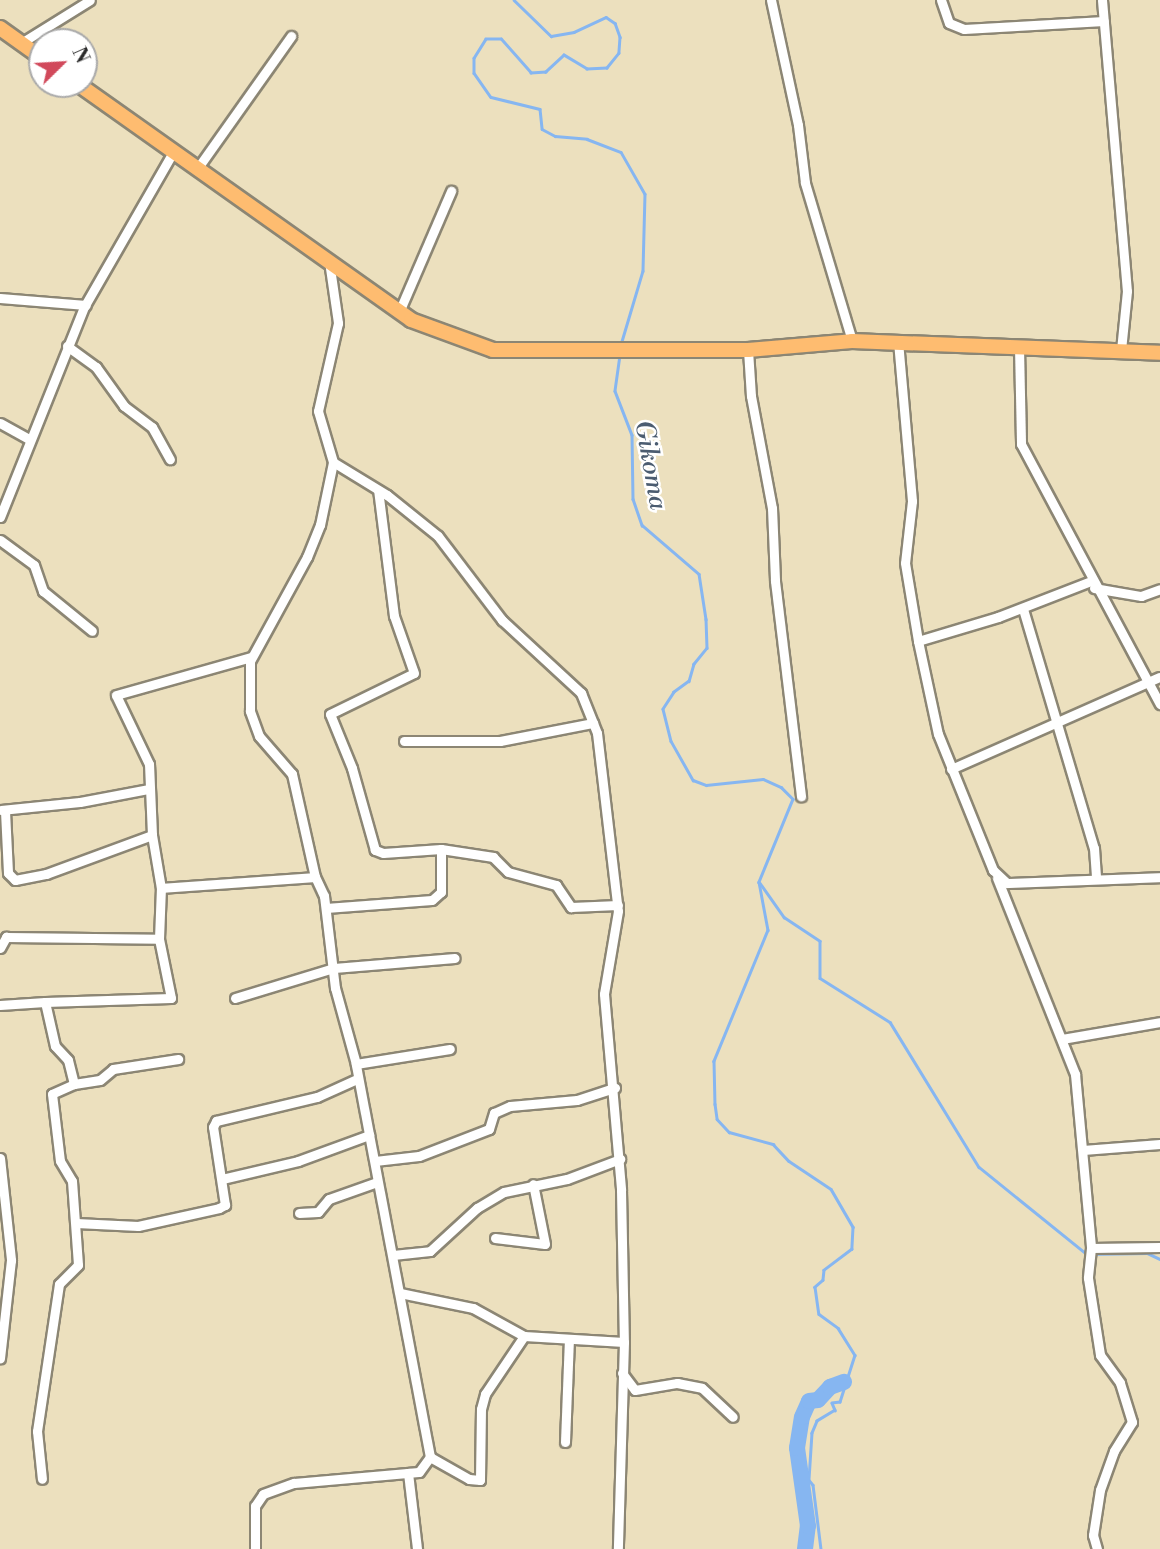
<!DOCTYPE html>
<html>
<head>
<meta charset="utf-8">
<style>
  body { margin:0 }
  #map { position:relative; width:1160px; height:1549px; overflow:hidden; background:#ece0be; font-family:"Libre Bodoni",serif }
  div>[style] { position:absolute }
  [style*='--x'] { left:calc(var(--x)*1px); top:calc(var(--y)*1px); width:calc(var(--w)*1px); rotate:calc(var(--a)*1deg) }
  .stream>* { height:2.5px; margin:-1.25px; padding:0 1.25px; transform-origin:1.25px; border-radius:1.25px; background:#86b6f1 }
  .river>* { height:16px; margin:-8px; padding:0 8px; transform-origin:8px; border-radius:8px; background:#86b6f1 }
  .roads { filter:drop-shadow(2px 0 #8c8674) drop-shadow(-2px 0 #8c8674) drop-shadow(0 2px #8c8674) drop-shadow(0 -2px #8c8674) }
  .street>* { height:9px; margin:-4.5px; padding:0 4.5px; transform-origin:4.5px; border-radius:4.5px; background:#fff }
  .primary>* { height:14px; margin:-7px; padding:0 7px; transform-origin:7px; border-radius:7px; background:#febc70 }
  span { translate:-50% -50%; white-space:nowrap; text-align:center; line-height:1.15; -webkit-text-stroke:5px #fff; paint-order:stroke }
  .water-label { font-size:26px; color:#4b5c70; font-style:italic }
  .north { position:absolute; left:28px; top:28px; width:70px; height:70px; box-sizing:border-box; background:#fff; border:2px solid #aaa; border-radius:50%; rotate:66deg; font-size:19px; font-weight:700; line-height:28px; text-align:center; color:#2b2b2b }
  .north::after { content:''; display:block; margin:auto; width:24px; height:32px; background:#d1495b; clip-path:polygon(50% 0,100% 100%,50% 72%,0 100%) }
</style>
</head>
<body>
<div id="map">
  <div class="stream">
    <i style="--x:514;--y:0;--w:52;--a:44.2"></i>
    <i style="--x:551;--y:36;--w:23;--a:-10"></i>
    <i style="--x:574;--y:32;--w:35;--a:-25"></i>
    <i style="--x:606;--y:17;--w:11;--a:34"></i>
    <i style="--x:615;--y:23;--w:15;--a:70"></i>
    <i style="--x:620;--y:37;--w:16;--a:94"></i>
    <i style="--x:619;--y:53;--w:19;--a:129"></i>
    <i style="--x:607;--y:68;--w:20;--a:177"></i>
    <i style="--x:587;--y:69;--w:27;--a:-149"></i>
    <i style="--x:564;--y:55;--w:25;--a:137"></i>
    <i style="--x:546;--y:72;--w:15;--a:176"></i>
    <i style="--x:531;--y:73;--w:45;--a:-131.4"></i>
    <i style="--x:501;--y:39;--w:15;--a:180"></i>
    <i style="--x:486;--y:39;--w:22;--a:122"></i>
    <i style="--x:474;--y:58;--w:15;--a:90"></i>
    <i style="--x:474;--y:73;--w:29;--a:55"></i>
    <i style="--x:491;--y:97;--w:50;--a:13.8"></i>
    <i style="--x:540;--y:109;--w:20;--a:84"></i>
    <i style="--x:542;--y:129;--w:15;--a:28"></i>
    <i style="--x:555;--y:136;--w:32;--a:5"></i>
    <i style="--x:587;--y:139;--w:36;--a:21"></i>
    <i style="--x:621;--y:152;--w:48;--a:60.3"></i>
    <i style="--x:645;--y:194;--w:77;--a:91.5"></i>
    <i style="--x:643;--y:271;--w:77;--a:106.6"></i>
    <i style="--x:620;--y:355;--w:36;--a:98"></i>
    <i style="--x:615;--y:391;--w:47;--a:68.9"></i>
    <i style="--x:632;--y:435;--w:64;--a:89.1"></i>
    <i style="--x:633;--y:499;--w:28;--a:71"></i>
    <i style="--x:642;--y:525;--w:75;--a:40.7"></i>
    <i style="--x:699;--y:574;--w:46;--a:81.2"></i>
    <i style="--x:706;--y:619;--w:29;--a:88"></i>
    <i style="--x:707;--y:648;--w:21;--a:129"></i>
    <i style="--x:694;--y:664;--w:18;--a:106"></i>
    <i style="--x:689;--y:681;--w:19;--a:144"></i>
    <i style="--x:674;--y:692;--w:20;--a:123"></i>
    <i style="--x:663;--y:709;--w:33;--a:76"></i>
    <i style="--x:671;--y:741;--w:45;--a:60.6"></i>
    <i style="--x:693;--y:780;--w:14;--a:21"></i>
    <i style="--x:706;--y:785;--w:57;--a:-6"></i>
    <i style="--x:763;--y:779;--w:20;--a:24"></i>
    <i style="--x:781;--y:787;--w:17;--a:45"></i>
    <i style="--x:793;--y:799;--w:90;--a:112.3"></i>
    <i style="--x:759;--y:882;--w:49;--a:79.4"></i>
    <i style="--x:768;--y:930;--w:142;--a:112.4"></i>
    <i style="--x:714;--y:1061;--w:43;--a:88.7"></i>
    <i style="--x:715;--y:1104;--w:15;--a:82"></i>
    <i style="--x:717;--y:1119;--w:18;--a:47"></i>
    <i style="--x:729;--y:1132;--w:46;--a:15.3"></i>
    <i style="--x:773;--y:1144;--w:23;--a:47"></i>
    <i style="--x:789;--y:1161;--w:50;--a:33.7"></i>
    <i style="--x:831;--y:1189;--w:44;--a:59.9"></i>
    <i style="--x:853;--y:1227;--w:22;--a:93"></i>
    <i style="--x:852;--y:1249;--w:35;--a:143"></i>
    <i style="--x:824;--y:1270;--w:10;--a:96"></i>
    <i style="--x:823;--y:1280;--w:11;--a:139"></i>
    <i style="--x:815;--y:1287;--w:27;--a:82"></i>
    <i style="--x:819;--y:1314;--w:24;--a:36"></i>
    <i style="--x:838;--y:1328;--w:32;--a:58"></i>
    <i style="--x:855;--y:1355;--w:49;--a:107.7"></i>
    <i style="--x:840;--y:1402;--w:8;--a:173"></i>
    <i style="--x:832;--y:1403;--w:8;--a:67"></i>
    <i style="--x:835;--y:1410;--w:21;--a:149"></i>
    <i style="--x:817;--y:1421;--w:13;--a:113"></i>
    <i style="--x:812;--y:1433;--w:47;--a:93.7"></i>
    <i style="--x:809;--y:1480;--w:6;--a:51"></i>
    <i style="--x:813;--y:1485;--w:64;--a:82.9"></i>
    <i style="--x:760;--y:883;--w:42;--a:54.8"></i>
    <i style="--x:784;--y:917;--w:43;--a:33.7"></i>
    <i style="--x:820;--y:941;--w:37;--a:90"></i>
    <i style="--x:820;--y:978;--w:83;--a:32.2"></i>
    <i style="--x:890;--y:1022;--w:170;--a:58.5"></i>
    <i style="--x:979;--y:1167;--w:139;--a:38.9"></i>
    <i style="--x:1087;--y:1254;--w:60;--a:-1"></i>
    <i style="--x:1147;--y:1253;--w:14;--a:25"></i>
  </div>
  <div class="river">
    <i style="--x:805;--y:1549;--w:23;--a:-83"></i>
    <i style="--x:808;--y:1526;--w:79;--a:-98"></i>
    <i style="--x:797;--y:1448;--w:31;--a:-81"></i>
    <i style="--x:802;--y:1417;--w:17;--a:-66"></i>
    <i style="--x:809;--y:1401;--w:9;--a:-6"></i>
    <i style="--x:818;--y:1400;--w:18;--a:-47"></i>
    <i style="--x:830;--y:1387;--w:15;--a:-20"></i>
  </div>
  <div class="roads">
    <div class="street">
      <i style="--x:771;--y:0;--w:128;--a:77.8"></i>
      <i style="--x:798;--y:125;--w:58;--a:83.1"></i>
      <i style="--x:805;--y:183;--w:165;--a:73.4"></i>
      <i style="--x:941;--y:0;--w:24;--a:71"></i>
      <i style="--x:949;--y:23;--w:16;--a:22"></i>
      <i style="--x:964;--y:29;--w:140;--a:-3.3"></i>
      <i style="--x:1102;--y:0;--w:292;--a:85.1"></i>
      <i style="--x:1127;--y:291;--w:59;--a:95.8"></i>
      <i style="--x:21;--y:43;--w:81;--a:-31.9"></i>
      <i style="--x:197;--y:169;--w:163;--a:-54.7"></i>
      <i style="--x:329;--y:261;--w:63;--a:81.7"></i>
      <i style="--x:338;--y:323;--w:90;--a:102.8"></i>
      <i style="--x:318;--y:411;--w:53;--a:73.6"></i>
      <i style="--x:333;--y:462;--w:63;--a:31.4"></i>
      <i style="--x:387;--y:495;--w:65;--a:38.8"></i>
      <i style="--x:438;--y:536;--w:106;--a:52.7"></i>
      <i style="--x:502;--y:620;--w:108;--a:42.7"></i>
      <i style="--x:581;--y:693;--w:43;--a:68.2"></i>
      <i style="--x:597;--y:733;--w:179;--a:83.3"></i>
      <i style="--x:618;--y:911;--w:84;--a:99.6"></i>
      <i style="--x:604;--y:994;--w:197;--a:85"></i>
      <i style="--x:621;--y:1190;--w:152;--a:88.9"></i>
      <i style="--x:624;--y:1342;--w:207;--a:91.7"></i>
      <i style="--x:0;--y:298;--w:86;--a:4.7"></i>
      <i style="--x:399;--y:312;--w:132;--a:-66.7"></i>
      <i style="--x:898;--y:341;--w:161;--a:85"></i>
      <i style="--x:912;--y:501;--w:62;--a:96.4"></i>
      <i style="--x:905;--y:563;--w:79;--a:80.5"></i>
      <i style="--x:918;--y:641;--w:95;--a:77.9"></i>
      <i style="--x:938;--y:734;--w:147;--a:68"></i>
      <i style="--x:993;--y:870;--w:19;--a:43"></i>
      <i style="--x:1007;--y:883;--w:153;--a:-2.2"></i>
      <i style="--x:67;--y:346;--w:36;--a:36"></i>
      <i style="--x:96;--y:367;--w:48;--a:54.3"></i>
      <i style="--x:124;--y:406;--w:35;--a:37"></i>
      <i style="--x:152;--y:427;--w:37;--a:61"></i>
      <i style="--x:1019;--y:347;--w:97;--a:88.8"></i>
      <i style="--x:1021;--y:444;--w:295;--a:61.9"></i>
      <i style="--x:748;--y:350;--w:46;--a:86.3"></i>
      <i style="--x:751;--y:396;--w:114;--a:79.4"></i>
      <i style="--x:772;--y:508;--w:73;--a:87.6"></i>
      <i style="--x:775;--y:581;--w:217;--a:83.1"></i>
      <i style="--x:0;--y:423;--w:33;--a:29"></i>
      <i style="--x:0;--y:517;--w:226;--a:-68.2"></i>
      <i style="--x:84;--y:307;--w:179;--a:-60.1"></i>
      <i style="--x:0;--y:540;--w:42;--a:36.3"></i>
      <i style="--x:34;--y:565;--w:28;--a:71"></i>
      <i style="--x:43;--y:591;--w:63;--a:39.2"></i>
      <i style="--x:1094;--y:588;--w:48;--a:9.7"></i>
      <i style="--x:1141;--y:596;--w:20;--a:-20"></i>
      <i style="--x:1023;--y:609;--w:249;--a:73.5"></i>
      <i style="--x:1094;--y:848;--w:30;--a:86"></i>
      <i style="--x:918;--y:641;--w:84;--a:-16.7"></i>
      <i style="--x:998;--y:617;--w:100;--a:-21.2"></i>
      <i style="--x:404;--y:741;--w:96;--a:0"></i>
      <i style="--x:500;--y:741;--w:95;--a:-11"></i>
      <i style="--x:951;--y:769;--w:228;--a:-23.8"></i>
      <i style="--x:1;--y:810;--w:79;--a:-5.8"></i>
      <i style="--x:80;--y:802;--w:69;--a:-10.8"></i>
      <i style="--x:5;--y:811;--w:62;--a:87.2"></i>
      <i style="--x:8;--y:873;--w:10;--a:45"></i>
      <i style="--x:15;--y:880;--w:32;--a:-11"></i>
      <i style="--x:46;--y:874;--w:113;--a:-20.2"></i>
      <i style="--x:152;--y:835;--w:71;--a:-92.4"></i>
      <i style="--x:149;--y:764;--w:76;--a:-115.6"></i>
      <i style="--x:116;--y:695;--w:140;--a:-15.7"></i>
      <i style="--x:152;--y:835;--w:54;--a:80.4"></i>
      <i style="--x:441;--y:849;--w:53;--a:8.7"></i>
      <i style="--x:493;--y:857;--w:21;--a:45"></i>
      <i style="--x:508;--y:872;--w:50;--a:15.2"></i>
      <i style="--x:556;--y:885;--w:27;--a:56"></i>
      <i style="--x:571;--y:907;--w:47;--a:-2.4"></i>
      <i style="--x:997;--y:878;--w:211;--a:68.3"></i>
      <i style="--x:1075;--y:1074;--w:175;--a:84.7"></i>
      <i style="--x:1091;--y:1248;--w:30;--a:96"></i>
      <i style="--x:1088;--y:1278;--w:78;--a:81.1"></i>
      <i style="--x:1100;--y:1355;--w:34;--a:54"></i>
      <i style="--x:1120;--y:1383;--w:41;--a:72.9"></i>
      <i style="--x:1132;--y:1422;--w:34;--a:122"></i>
      <i style="--x:1114;--y:1451;--w:41;--a:109.7"></i>
      <i style="--x:1100;--y:1490;--w:46;--a:98.8"></i>
      <i style="--x:1093;--y:1535;--w:15;--a:74"></i>
      <i style="--x:326;--y:908;--w:106;--a:-4.3"></i>
      <i style="--x:432;--y:900;--w:12;--a:-42"></i>
      <i style="--x:441;--y:892;--w:43;--a:-90"></i>
      <i style="--x:441;--y:849;--w:58;--a:176.1"></i>
      <i style="--x:383;--y:853;--w:9;--a:-159"></i>
      <i style="--x:375;--y:850;--w:85;--a:-105.7"></i>
      <i style="--x:352;--y:768;--w:58;--a:-112.2"></i>
      <i style="--x:330;--y:714;--w:93;--a:-26"></i>
      <i style="--x:414;--y:673;--w:60;--a:-109.3"></i>
      <i style="--x:394;--y:616;--w:127;--a:-97.2"></i>
      <i style="--x:0;--y:948;--w:13;--a:-61"></i>
      <i style="--x:6;--y:937;--w:153;--a:0.7"></i>
      <i style="--x:159;--y:939;--w:51;--a:-87.8"></i>
      <i style="--x:161;--y:888;--w:154;--a:-4.1"></i>
      <i style="--x:235;--y:998;--w:103;--a:-16.9"></i>
      <i style="--x:334;--y:968;--w:121;--a:-4.7"></i>
      <i style="--x:45;--y:1002;--w:126;--a:-1.8"></i>
      <i style="--x:171;--y:998;--w:60;--a:-101.5"></i>
      <i style="--x:0;--y:1005;--w:45;--a:-3.8"></i>
      <i style="--x:45;--y:1002;--w:45;--a:77.2"></i>
      <i style="--x:55;--y:1046;--w:19;--a:47"></i>
      <i style="--x:68;--y:1060;--w:25;--a:76"></i>
      <i style="--x:74;--y:1084;--w:24;--a:156"></i>
      <i style="--x:52;--y:1094;--w:67;--a:83.2"></i>
      <i style="--x:60;--y:1161;--w:23;--a:59"></i>
      <i style="--x:72;--y:1181;--w:84;--a:85.9"></i>
      <i style="--x:78;--y:1265;--w:27;--a:135"></i>
      <i style="--x:59;--y:1284;--w:149;--a:98.5"></i>
      <i style="--x:37;--y:1431;--w:48;--a:84.1"></i>
      <i style="--x:1062;--y:1039;--w:99;--a:-9.8"></i>
      <i style="--x:356;--y:1064;--w:95;--a:-9.1"></i>
      <i style="--x:74;--y:1084;--w:26;--a:-9"></i>
      <i style="--x:100;--y:1080;--w:17;--a:-40"></i>
      <i style="--x:113;--y:1069;--w:66;--a:-8.7"></i>
      <i style="--x:1083;--y:1150;--w:77;--a:-4.5"></i>
      <i style="--x:0;--y:1158;--w:103;--a:83.8"></i>
      <i style="--x:11;--y:1260;--w:99;--a:96.4"></i>
      <i style="--x:375;--y:1161;--w:44;--a:-6.5"></i>
      <i style="--x:419;--y:1156;--w:75;--a:-21.1"></i>
      <i style="--x:489;--y:1129;--w:17;--a:-73"></i>
      <i style="--x:494;--y:1113;--w:17;--a:-24"></i>
      <i style="--x:510;--y:1106;--w:67;--a:-5.1"></i>
      <i style="--x:577;--y:1100;--w:40;--a:-18"></i>
      <i style="--x:222;--y:1179;--w:78;--a:-13.3"></i>
      <i style="--x:298;--y:1161;--w:76;--a:-20.1"></i>
      <i style="--x:299;--y:1213;--w:19;--a:-3"></i>
      <i style="--x:318;--y:1212;--w:17;--a:-50"></i>
      <i style="--x:329;--y:1199;--w:51;--a:-19.5"></i>
      <i style="--x:76;--y:1223;--w:62;--a:2.8"></i>
      <i style="--x:138;--y:1226;--w:83;--a:-12.5"></i>
      <i style="--x:219;--y:1208;--w:7;--a:-27"></i>
      <i style="--x:225;--y:1205;--w:79;--a:-98.7"></i>
      <i style="--x:213;--y:1127;--w:7;--a:-63"></i>
      <i style="--x:216;--y:1121;--w:104;--a:-13.4"></i>
      <i style="--x:317;--y:1097;--w:44;--a:-24.2"></i>
      <i style="--x:495;--y:1238;--w:50;--a:6.8"></i>
      <i style="--x:545;--y:1244;--w:61;--a:-101.3"></i>
      <i style="--x:1091;--y:1248;--w:69;--a:-0.8"></i>
      <i style="--x:393;--y:1255;--w:37;--a:-6"></i>
      <i style="--x:430;--y:1251;--w:64;--a:-42.5"></i>
      <i style="--x:477;--y:1208;--w:31;--a:-31"></i>
      <i style="--x:504;--y:1192;--w:64;--a:-11.7"></i>
      <i style="--x:567;--y:1179;--w:57;--a:-20.7"></i>
      <i style="--x:400;--y:1293;--w:75;--a:11.6"></i>
      <i style="--x:473;--y:1308;--w:58;--a:28.8"></i>
      <i style="--x:524;--y:1336;--w:100;--a:3.4"></i>
      <i style="--x:622;--y:1373;--w:21;--a:53"></i>
      <i style="--x:635;--y:1390;--w:43;--a:-9.5"></i>
      <i style="--x:677;--y:1383;--w:25;--a:11"></i>
      <i style="--x:702;--y:1388;--w:42;--a:43.1"></i>
      <i style="--x:565;--y:1442;--w:103;--a:-87.8"></i>
      <i style="--x:430;--y:1457;--w:45;--a:29.4"></i>
      <i style="--x:469;--y:1479;--w:11;--a:5"></i>
      <i style="--x:480;--y:1480;--w:71;--a:-89.2"></i>
      <i style="--x:481;--y:1409;--w:16;--a:-75"></i>
      <i style="--x:485;--y:1394;--w:70;--a:-56.1"></i>
      <i style="--x:408;--y:1473;--w:77;--a:83.2"></i>
      <i style="--x:255;--y:1549;--w:43;--a:-90"></i>
      <i style="--x:255;--y:1506;--w:14;--a:-56"></i>
      <i style="--x:263;--y:1494;--w:33;--a:-20"></i>
      <i style="--x:294;--y:1483;--w:125;--a:-5"></i>
      <i style="--x:419;--y:1472;--w:19;--a:-54"></i>
      <i style="--x:430;--y:1457;--w:400;--a:-100.7"></i>
      <i style="--x:356;--y:1064;--w:79;--a:-105.4"></i>
      <i style="--x:335;--y:988;--w:93;--a:-96.8"></i>
      <i style="--x:324;--y:896;--w:21;--a:-115"></i>
      <i style="--x:315;--y:877;--w:106;--a:-102.6"></i>
      <i style="--x:292;--y:774;--w:50;--a:-131"></i>
      <i style="--x:259;--y:736;--w:27;--a:-110"></i>
      <i style="--x:250;--y:711;--w:50;--a:-90"></i>
      <i style="--x:250;--y:661;--w:119;--a:-61.3"></i>
      <i style="--x:307;--y:557;--w:35;--a:-68"></i>
      <i style="--x:320;--y:525;--w:64;--a:-78.3"></i>
    </div>
    <div class="primary">
      <i style="--x:0;--y:28;--w:52;--a:35.5"></i>
      <i style="--x:78;--y:84;--w:408;--a:35.3"></i>
      <i style="--x:411;--y:320;--w:87;--a:20.1"></i>
      <i style="--x:493;--y:350;--w:255;--a:0"></i>
      <i style="--x:748;--y:350;--w:104;--a:-4.9"></i>
      <i style="--x:852;--y:341;--w:308;--a:2.2"></i>
    </div>
  </div>
  <div class="water-label">
    <span style="left:650px;top:465px;rotate:80deg">Gikoma</span>
  </div>
  <div class="north">N</div>
</div>
</body>
</html>
